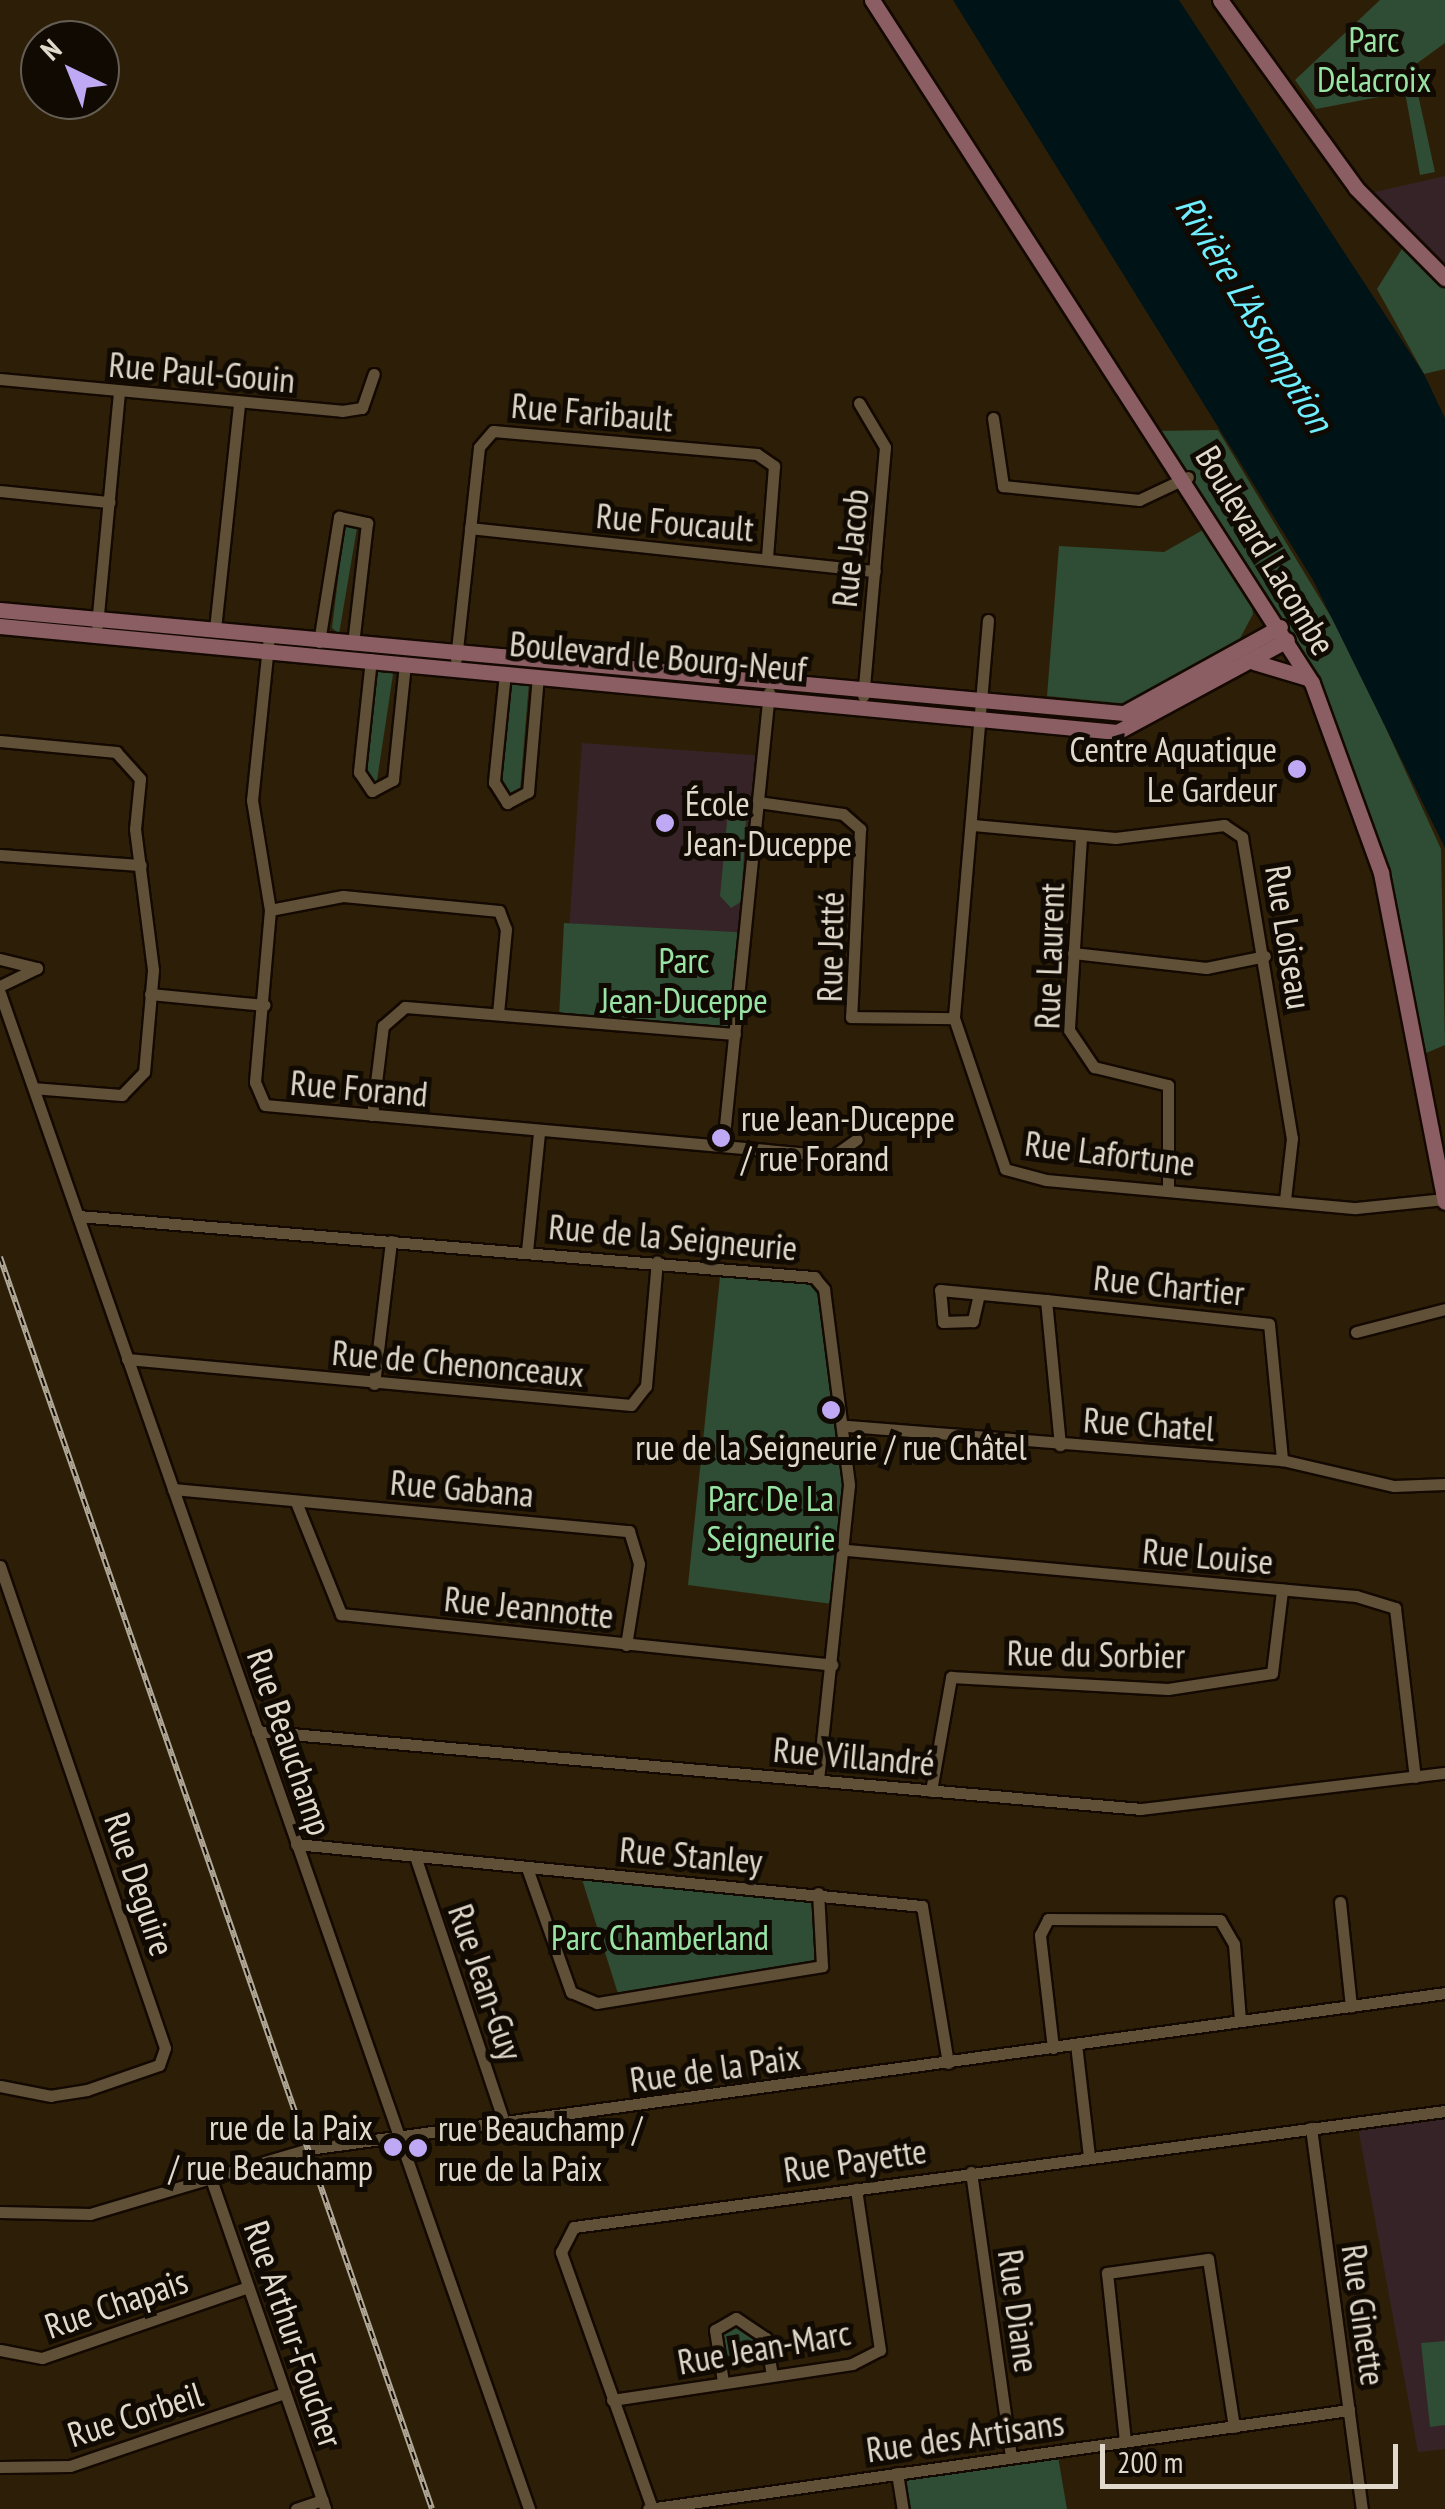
<!DOCTYPE html>
<html>
<head>
<meta charset="utf-8">
<style>
  body { margin:0 }
  #map { position:relative; width:1445px; height:2509px; overflow:hidden; background:#2d1f07; font-family:"PT Sans Narrow",sans-serif }
  div>[style] { position:absolute }
  [style*='--x'] { left:calc(var(--x)*1px); top:calc(var(--y)*1px); width:calc(var(--w)*1px); rotate:calc(var(--a)*1deg) }
  .education>* { inset:0; background:#362327; transform-origin:0 0 }
  .green>* { inset:0; background:#2f4c34; transform-origin:0 0 }
  .round { border-radius:50% }
  .water>* { inset:0; background:#001316 }
  .roads { filter:drop-shadow(2px 0 #140900) drop-shadow(-2px 0 #140900) drop-shadow(0 2px #140900) drop-shadow(0 -2px #140900) }
  .street>* { height:11px; margin:-5.5px; padding:0 5.5px; transform-origin:5.5px; border-radius:5.5px; background:#5f5037 }
  .secondary>* { height:15px; margin:-7.5px; padding:0 7.5px; transform-origin:7.5px; border-radius:7.5px; background:#8b5e64 }
  .rail>* { height:6px; margin-top:-3px; transform-origin:0; background:repeating-linear-gradient(90deg,#100a03 0 8px,#b1a897 0 16px); box-sizing:border-box; border-block:2px solid #b1a897 }
  .dots>* { width:28px; height:28px; translate:-50% -50%; box-sizing:border-box; border:5px solid #100a03; border-radius:50% }
  span { translate:-50% -50%; white-space:nowrap; text-align:center; line-height:1.15; -webkit-text-stroke:10px #100a03; paint-order:stroke }
  .park-label { font-size:35px; color:#99e4a5 }
  .street-label { font-size:35px; color:#e1d9cb }
  .poi-label { font-size:35px; color:#e1d9cb }
  .right { translate:-100% -50%; text-align:right }
  .left { translate:0 -50%; text-align:left }
  .water-label { font-size:38px; color:#6feeff; font-style:italic }
  .north { position:absolute; left:20px; top:20px; width:100px; height:100px; box-sizing:border-box; background:#100a03; border:2px solid #645d53; border-radius:50%; rotate:317deg; font-size:28px; font-weight:700; line-height:40px; text-align:center; color:#e1d9cb }
  .north::after { content:''; display:block; margin:auto; width:35px; height:45px; background:#bfa9f4; clip-path:polygon(50% 0,100% 100%,50% 72%,0 100%) }
  .scale { position:absolute; left:1100px; top:2444px; width:298px; height:45px; box-sizing:border-box; border:5px solid #e1d9cb; border-top:0; padding-left:12px; font-size:30px; line-height:35px; white-space:nowrap; color:#e1d9cb; -webkit-text-stroke:8px #100a03; paint-order:stroke }
</style>
</head>
<body>
<div id="map">
  <div class="education">
    <i style="clip-path:polygon(1445px 176px,1445px 278px,1366px 194px)"></i>
    <i style="left:582px;top:743px;width:182px;height:181px;rotate:4deg"></i>
    <i style="clip-path:polygon(1445px 2111px,1445px 2449px,1418px 2452px,1357px 2122px)"></i>
  </div>
  <div class="green">
    <i style="clip-path:polygon(1380px 0,1445px 0,1445px 43px,1412px 67px,1435px 172px,1420px 175px,1405px 92px,1316px 109px,1295px 80px)"></i>
    <i style="clip-path:polygon(1405px 244px,1445px 278px,1445px 369px,1424px 374px,1377px 289px)"></i>
    <i style="clip-path:polygon(1218px 430px,1348px 645px,1441px 849px,1445px 1045px,1426px 1053px,1381px 873px,1312px 683px,1248px 581px,1253px 614px,1236px 646px,1129px 704px,1047px 696px,1059px 546px,1164px 552px,1210px 526px,1151px 431px)"></i>
    <i style="clip-path:polygon(345px 522px,357px 528px,339px 634px,332px 628px)"></i>
    <i style="clip-path:polygon(379px 664px,394px 668px,376px 787px,363px 772px)"></i>
    <i style="clip-path:polygon(507px 680px,529px 683px,520px 791px,507px 798px,497px 788px)"></i>
    <i style="clip-path:polygon(747px 803px,741px 902px,731px 908px,720px 896px,728px 811px)"></i>
    <i style="left:564px;top:923px;width:181px;height:96px;rotate:3deg"></i>
    <i style="clip-path:polygon(721px 1267px,788px 1271px,825px 1288px,849px 1441px,840px 1605px,688px 1585px)"></i>
    <i style="clip-path:polygon(580px 1873px,818px 1894px,821px 1966px,620px 2000px)"></i>
    <i class="round" style="left:720px;top:2323px;width:42px;height:42px"></i>
    <i style="clip-path:polygon(1445px 2341px,1445px 2425px,1430px 2427px,1421px 2343px)"></i>
    <i style="clip-path:polygon(1057px 2451px,1067px 2509px,903px 2509px,897px 2474px)"></i>
  </div>
  <div class="water">
    <i style="clip-path:polygon(953px 0,1179px 0,1424px 374px,1445px 418px,1445px 848px,1313px 580px)"></i>
  </div>
  <div class="roads">
    <div class="street">
      <i style="--x:0;--y:379;--w:343;--a:5.3"></i>
      <i style="--x:342;--y:411;--w:20;--a:-9"></i>
      <i style="--x:362;--y:408;--w:36;--a:-71"></i>
      <i style="--x:859;--y:403;--w:51;--a:59.4"></i>
      <i style="--x:885;--y:447;--w:250;--a:95"></i>
      <i style="--x:993;--y:418;--w:69;--a:81.6"></i>
      <i style="--x:1003;--y:486;--w:137;--a:5.9"></i>
      <i style="--x:1139;--y:500;--w:54;--a:-25.1"></i>
      <i style="--x:0;--y:491;--w:110;--a:5.8"></i>
      <i style="--x:470;--y:528;--w:407;--a:6.1"></i>
      <i style="--x:988;--y:620;--w:399;--a:94.9"></i>
      <i style="--x:954;--y:1018;--w:159;--a:71.3"></i>
      <i style="--x:1005;--y:1169;--w:42;--a:15"></i>
      <i style="--x:1046;--y:1180;--w:311;--a:5.2"></i>
      <i style="--x:1356;--y:1208;--w:89;--a:-5.8"></i>
      <i style="--x:97;--y:625;--w:233;--a:-84.6"></i>
      <i style="--x:215;--y:629;--w:224;--a:-83.9"></i>
      <i style="--x:269;--y:636;--w:165;--a:95.9"></i>
      <i style="--x:252;--y:800;--w:111;--a:80.7"></i>
      <i style="--x:270;--y:910;--w:173;--a:95"></i>
      <i style="--x:255;--y:1082;--w:25;--a:67"></i>
      <i style="--x:265;--y:1105;--w:570;--a:5.13"></i>
      <i style="--x:833;--y:1156;--w:29;--a:-35"></i>
      <i style="--x:319;--y:642;--w:127;--a:-80.9"></i>
      <i style="--x:339;--y:517;--w:29;--a:12"></i>
      <i style="--x:367;--y:523;--w:122;--a:96.6"></i>
      <i style="--x:371;--y:659;--w:114;--a:96.1"></i>
      <i style="--x:359;--y:772;--w:23;--a:56"></i>
      <i style="--x:372;--y:791;--w:24;--a:-28"></i>
      <i style="--x:393;--y:780;--w:118;--a:-84.1"></i>
      <i style="--x:456;--y:659;--w:213;--a:-83.8"></i>
      <i style="--x:479;--y:447;--w:21;--a:-49"></i>
      <i style="--x:493;--y:431;--w:265;--a:5"></i>
      <i style="--x:757;--y:454;--w:21;--a:35"></i>
      <i style="--x:774;--y:466;--w:92;--a:94.4"></i>
      <i style="--x:505;--y:673;--w:110;--a:95.8"></i>
      <i style="--x:494;--y:782;--w:25;--a:58"></i>
      <i style="--x:507;--y:803;--w:24;--a:-28"></i>
      <i style="--x:528;--y:792;--w:117;--a:-85.1"></i>
      <i style="--x:0;--y:741;--w:117;--a:5.4"></i>
      <i style="--x:116;--y:752;--w:36;--a:48"></i>
      <i style="--x:140;--y:779;--w:50;--a:95.7"></i>
      <i style="--x:135;--y:829;--w:142;--a:82.7"></i>
      <i style="--x:153;--y:970;--w:102;--a:95"></i>
      <i style="--x:144;--y:1072;--w:32;--a:134"></i>
      <i style="--x:122;--y:1095;--w:88;--a:-175.5"></i>
      <i style="--x:758;--y:802;--w:86;--a:8"></i>
      <i style="--x:843;--y:814;--w:23;--a:41"></i>
      <i style="--x:860;--y:829;--w:188;--a:92.7"></i>
      <i style="--x:851;--y:1017;--w:103;--a:0.6"></i>
      <i style="--x:973;--y:825;--w:143;--a:5.2"></i>
      <i style="--x:1115;--y:838;--w:110;--a:-6.8"></i>
      <i style="--x:1224;--y:825;--w:22;--a:34"></i>
      <i style="--x:1242;--y:837;--w:305;--a:80.6"></i>
      <i style="--x:1292;--y:1138;--w:61;--a:96.5"></i>
      <i style="--x:1081;--y:837;--w:193;--a:93.6"></i>
      <i style="--x:1069;--y:1030;--w:45;--a:56"></i>
      <i style="--x:1094;--y:1067;--w:76;--a:13.7"></i>
      <i style="--x:1168;--y:1085;--w:103;--a:90"></i>
      <i style="--x:0;--y:855;--w:141;--a:4.1"></i>
      <i style="--x:270;--y:910;--w:74;--a:-10.9"></i>
      <i style="--x:343;--y:896;--w:157;--a:5.5"></i>
      <i style="--x:499;--y:911;--w:19;--a:69"></i>
      <i style="--x:506;--y:929;--w:84;--a:95.4"></i>
      <i style="--x:1073;--y:953;--w:134;--a:6.4"></i>
      <i style="--x:1206;--y:968;--w:60;--a:-11.5"></i>
      <i style="--x:0;--y:959;--w:38;--a:14"></i>
      <i style="--x:37;--y:968;--w:41;--a:154.1"></i>
      <i style="--x:0;--y:993;--w:1606;--a:70.76"></i>
      <i style="--x:150;--y:994;--w:115;--a:5.5"></i>
      <i style="--x:372;--y:1115;--w:90;--a:-83"></i>
      <i style="--x:383;--y:1026;--w:29;--a:-41"></i>
      <i style="--x:405;--y:1007;--w:331;--a:4.7"></i>
      <i style="--x:723;--y:1145;--w:455;--a:-84.2"></i>
      <i style="--x:78;--y:1216;--w:739;--a:4.74"></i>
      <i style="--x:814;--y:1277;--w:16;--a:50"></i>
      <i style="--x:824;--y:1289;--w:198;--a:82.7"></i>
      <i style="--x:849;--y:1485;--w:297;--a:96"></i>
      <i style="--x:527;--y:1251;--w:119;--a:-84.2"></i>
      <i style="--x:979;--y:1294;--w:28;--a:103"></i>
      <i style="--x:973;--y:1321;--w:30;--a:178"></i>
      <i style="--x:943;--y:1322;--w:32;--a:-95"></i>
      <i style="--x:940;--y:1290;--w:106;--a:5.4"></i>
      <i style="--x:1046;--y:1300;--w:224;--a:6.1"></i>
      <i style="--x:1269;--y:1324;--w:137;--a:84.5"></i>
      <i style="--x:1046;--y:1300;--w:146;--a:84.5"></i>
      <i style="--x:1356;--y:1332;--w:92;--a:-14.5"></i>
      <i style="--x:127;--y:1359;--w:506;--a:5.21"></i>
      <i style="--x:631;--y:1405;--w:24;--a:-52"></i>
      <i style="--x:646;--y:1386;--w:125;--a:-85"></i>
      <i style="--x:374;--y:1384;--w:144;--a:-83.2"></i>
      <i style="--x:847;--y:1426;--w:436;--a:4.5"></i>
      <i style="--x:1282;--y:1460;--w:115;--a:13.1"></i>
      <i style="--x:1394;--y:1486;--w:51;--a:-2.2"></i>
      <i style="--x:173;--y:1489;--w:458;--a:5.3"></i>
      <i style="--x:629;--y:1531;--w:34;--a:73"></i>
      <i style="--x:639;--y:1564;--w:82;--a:99.1"></i>
      <i style="--x:296;--y:1502;--w:121;--a:68.1"></i>
      <i style="--x:341;--y:1614;--w:494;--a:5.9"></i>
      <i style="--x:847;--y:1550;--w:511;--a:5.16"></i>
      <i style="--x:1356;--y:1596;--w:41;--a:17.1"></i>
      <i style="--x:1395;--y:1608;--w:170;--a:83.3"></i>
      <i style="--x:0;--y:1566;--w:509;--a:71.1"></i>
      <i style="--x:165;--y:2048;--w:18;--a:109"></i>
      <i style="--x:159;--y:2065;--w:76;--a:160.9"></i>
      <i style="--x:87;--y:2090;--w:36;--a:171"></i>
      <i style="--x:51;--y:2096;--w:52;--a:-168.9"></i>
      <i style="--x:257;--y:1731;--w:887;--a:5.04"></i>
      <i style="--x:1141;--y:1809;--w:306;--a:-6.8"></i>
      <i style="--x:931;--y:1791;--w:116;--a:-80"></i>
      <i style="--x:951;--y:1677;--w:217;--a:3.2"></i>
      <i style="--x:1168;--y:1689;--w:105;--a:-8.7"></i>
      <i style="--x:1272;--y:1673;--w:84;--a:-83.1"></i>
      <i style="--x:296;--y:1844;--w:629;--a:5.66"></i>
      <i style="--x:922;--y:1906;--w:159;--a:80.6"></i>
      <i style="--x:415;--y:1856;--w:284;--a:71.5"></i>
      <i style="--x:527;--y:1868;--w:132;--a:70.5"></i>
      <i style="--x:571;--y:1992;--w:28;--a:23"></i>
      <i style="--x:597;--y:2003;--w:228;--a:-9.3"></i>
      <i style="--x:822;--y:1966;--w:73;--a:-93.1"></i>
      <i style="--x:1340;--y:1902;--w:105;--a:84"></i>
      <i style="--x:1076;--y:2044;--w:114;--a:83.4"></i>
      <i style="--x:1053;--y:2048;--w:114;--a:-96.6"></i>
      <i style="--x:1040;--y:1935;--w:18;--a:-63"></i>
      <i style="--x:1048;--y:1919;--w:172;--a:0.3"></i>
      <i style="--x:1220;--y:1920;--w:28;--a:60"></i>
      <i style="--x:1234;--y:1944;--w:77;--a:85.5"></i>
      <i style="--x:1311;--y:2128;--w:384;--a:82.4"></i>
      <i style="--x:971;--y:2172;--w:288;--a:82"></i>
      <i style="--x:210;--y:2176;--w:352;--a:70.9"></i>
      <i style="--x:0;--y:2212;--w:90;--a:1.3"></i>
      <i style="--x:90;--y:2214;--w:227;--a:-16.6"></i>
      <i style="--x:308;--y:2149;--w:1148;--a:-7.81"></i>
      <i style="--x:0;--y:2350;--w:43;--a:10.8"></i>
      <i style="--x:42;--y:2358;--w:218;--a:-19"></i>
      <i style="--x:723;--y:2382;--w:53;--a:-98.7"></i>
      <i style="--x:715;--y:2330;--w:24;--a:-30"></i>
      <i style="--x:736;--y:2318;--w:36;--a:34"></i>
      <i style="--x:766;--y:2338;--w:37;--a:81"></i>
      <i style="--x:612;--y:2400;--w:243;--a:-8.5"></i>
      <i style="--x:852;--y:2364;--w:31;--a:-27"></i>
      <i style="--x:880;--y:2350;--w:163;--a:-98.5"></i>
      <i style="--x:1125;--y:2441;--w:169;--a:-96.1"></i>
      <i style="--x:1107;--y:2273;--w:102;--a:-7.9"></i>
      <i style="--x:1208;--y:2259;--w:170;--a:81.2"></i>
      <i style="--x:0;--y:2467;--w:70;--a:-0.8"></i>
      <i style="--x:70;--y:2466;--w:227;--a:-18.8"></i>
      <i style="--x:897;--y:2473;--w:36;--a:81"></i>
      <i style="--x:652;--y:2508;--w:272;--a:-109.6"></i>
      <i style="--x:561;--y:2252;--w:28;--a:-63"></i>
      <i style="--x:574;--y:2227;--w:879;--a:-7.59"></i>
      <i style="--x:296;--y:2509;--w:28;--a:-19"></i>
      <i style="--x:648;--y:2509;--w:708;--a:-8.04"></i>
    </div>
    <div class="secondary">
      <i style="--x:872;--y:0;--w:812;--a:57.21"></i>
      <i style="--x:1312;--y:683;--w:202;--a:70"></i>
      <i style="--x:1381;--y:873;--w:335;--a:79"></i>
      <i style="--x:1220;--y:0;--w:232;--a:54.1"></i>
      <i style="--x:1356;--y:188;--w:127;--a:45.3"></i>
      <i style="--x:0;--y:610;--w:1129;--a:5.24"></i>
      <i style="--x:1124;--y:713;--w:178;--a:-28.9"></i>
      <i style="--x:0;--y:626;--w:1122;--a:5.42"></i>
      <i style="--x:1117;--y:732;--w:193;--a:-28.4"></i>
      <i style="--x:1254;--y:662;--w:55;--a:16.8"></i>
    </div>
  </div>
  <div class="rail">
    <i style="--x:0;--y:1257;--w:1324;--a:70.96"></i>
  </div>
  <div class="dots">
    <i style="left:1297px;top:769px;background:#bfa9f4"></i>
    <i style="left:665px;top:823px;background:#bfa9f4"></i>
    <i style="left:721px;top:1138px;background:#bfa9f4"></i>
    <i style="left:831px;top:1410px;background:#bfa9f4"></i>
    <i style="left:393px;top:2147px;background:#bfa9f4"></i>
    <i style="left:418px;top:2148px;background:#bfa9f4"></i>
  </div>
  <div class="park-label">
    <span style="left:1374px;top:59px">Parc<br>Delacroix</span>
    <span style="left:684px;top:980px">Parc<br>Jean-Duceppe</span>
    <span style="left:771px;top:1518px">Parc De La<br>Seigneurie</span>
    <span style="left:660px;top:1937px">Parc Chamberland</span>
  </div>
  <div class="street-label">
    <span style="left:202px;top:372px;rotate:5deg">Rue Paul-Gouin</span>
    <span style="left:592px;top:412px;rotate:5deg">Rue Faribault</span>
    <span style="left:675px;top:522px;rotate:5deg">Rue Foucault</span>
    <span style="left:850px;top:548px;rotate:-84deg">Rue Jacob</span>
    <span style="left:1266px;top:550px;rotate:59deg">Boulevard Lacombe</span>
    <span style="left:658px;top:656px;rotate:5deg">Boulevard le Bourg-Neuf</span>
    <span style="left:1289px;top:937px;rotate:81deg">Rue Loiseau</span>
    <span style="left:830px;top:947px;rotate:-89deg">Rue Jetté</span>
    <span style="left:1049px;top:956px;rotate:-88deg">Rue Laurent</span>
    <span style="left:359px;top:1088px;rotate:5deg">Rue Forand</span>
    <span style="left:1110px;top:1153px;rotate:7deg">Rue Lafortune</span>
    <span style="left:673px;top:1237px;rotate:5deg">Rue de la Seigneurie</span>
    <span style="left:1169px;top:1285px;rotate:6deg">Rue Chartier</span>
    <span style="left:458px;top:1363px;rotate:5deg">Rue de Chenonceaux</span>
    <span style="left:1149px;top:1424px;rotate:4deg">Rue Chatel</span>
    <span style="left:462px;top:1488px;rotate:5deg">Rue Gabana</span>
    <span style="left:1208px;top:1556px;rotate:5deg">Rue Louise</span>
    <span style="left:529px;top:1607px;rotate:6deg">Rue Jeannotte</span>
    <span style="left:1096px;top:1654px;rotate:1deg">Rue du Sorbier</span>
    <span style="left:290px;top:1742px;rotate:71deg">Rue Beauchamp</span>
    <span style="left:854px;top:1756px;rotate:5deg">Rue Villandré</span>
    <span style="left:691px;top:1855px;rotate:5deg">Rue Stanley</span>
    <span style="left:140px;top:1884px;rotate:71deg">Rue Deguire</span>
    <span style="left:486px;top:1982px;rotate:71deg">Rue Jean-Guy</span>
    <span style="left:715px;top:2068px;rotate:-8deg">Rue de la Paix</span>
    <span style="left:855px;top:2160px;rotate:-8deg">Rue Payette</span>
    <span style="left:116px;top:2303px;rotate:-19deg">Rue Chapais</span>
    <span style="left:1019px;top:2311px;rotate:82deg">Rue Diane</span>
    <span style="left:1364px;top:2315px;rotate:82deg">Rue Ginette</span>
    <span style="left:294px;top:2334px;rotate:71deg">Rue Arthur-Foucher</span>
    <span style="left:764px;top:2347px;rotate:-10deg">Rue Jean-Marc</span>
    <span style="left:135px;top:2414px;rotate:-18deg">Rue Corbeil</span>
    <span style="left:965px;top:2436px;rotate:-8deg">Rue des Artisans</span>
  </div>
  <div class="poi-label">
    <span class="right" style="left:1277px;top:769px">Centre Aquatique<br>Le Gardeur</span>
    <span class="left" style="left:685px;top:823px">École<br>Jean-Duceppe</span>
    <span class="left" style="left:741px;top:1138px">rue Jean-Duceppe<br>/ rue Forand</span>
    <span style="left:831px;top:1447px">rue de la Seigneurie / rue Châtel</span>
    <span class="right" style="left:373px;top:2147px">rue de la Paix<br>/ rue Beauchamp</span>
    <span class="left" style="left:438px;top:2148px">rue Beauchamp /<br>rue de la Paix</span>
  </div>
  <div class="water-label">
    <span style="left:1255px;top:313px;rotate:59deg">Rivière L'Assomption</span>
  </div>
  <div class="north">N</div>
  <div class="scale">200 m</div>
</div>
</body>
</html>
